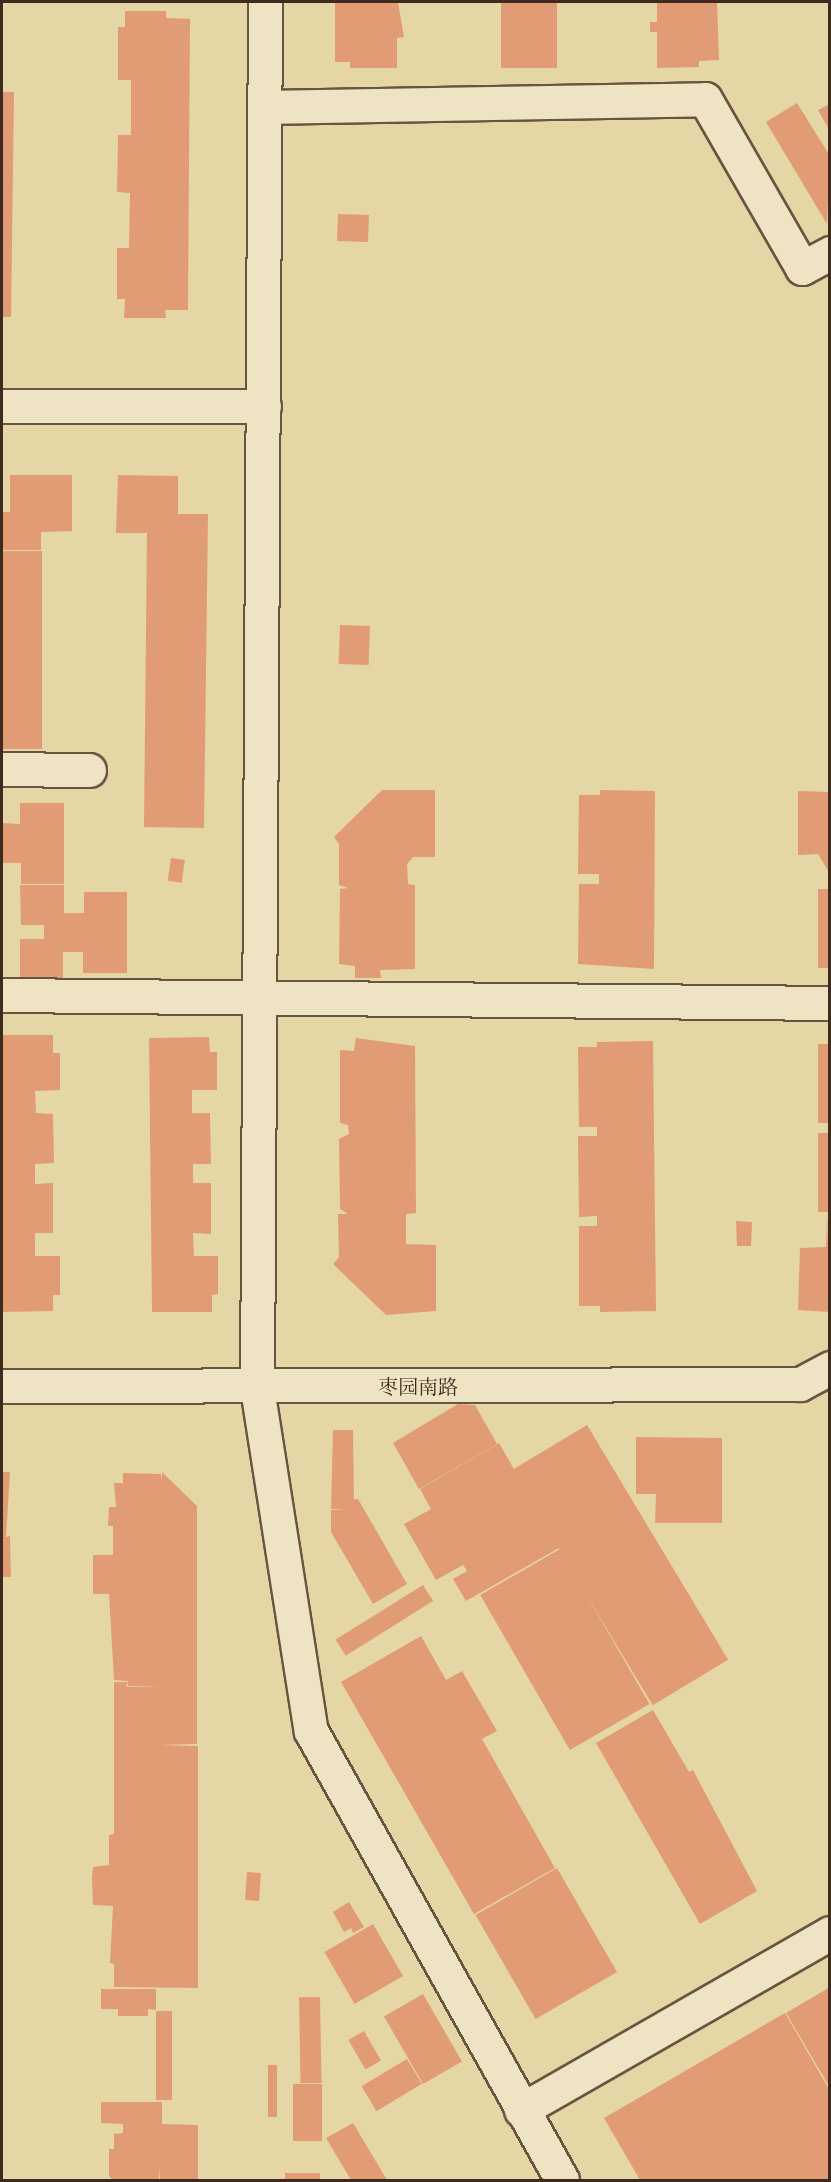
<!DOCTYPE html>
<html>
<head>
<meta charset="utf-8">
<style>
  body { margin:0 }
  #map { position:relative; width:831px; height:2182px; overflow:hidden; background:#e5d6a5; font-family:"EB Garamond","Noto Serif SC",serif }
  div>[style] { position:absolute }
  [style*='--x'] { left:calc(var(--x)*1px); top:calc(var(--y)*1px); width:calc(var(--w)*1px); rotate:calc(var(--a)*1deg) }
  .building>* { inset:0; background:#e19c75; transform-origin:0 0 }
  .roads { filter:drop-shadow(2px 0 #685540) drop-shadow(-2px 0 #685540) drop-shadow(0 2px #685540) drop-shadow(0 -2px #685540) }
  .minor>* { height:33px; margin:-16.5px; padding:0 16.5px; transform-origin:16.5px; border-radius:16.5px; background:#eee4c4 }
  span { translate:-50% -50%; white-space:nowrap; text-align:center; line-height:1.15; -webkit-text-stroke:4.5px #eee4c4; paint-order:stroke }
  .street-label { font-size:20px; color:#3f2a1f }
  .frame { position:absolute; inset:0; border:3px solid #3f2a1f; pointer-events:none }
</style>
</head>
<body>
<div id="map">
  <div class="building">
    <i style="clip-path:polygon(335px 2px,398px 2px,404px 37px,397px 38px,397px 68px,350px 68px,350px 62px,335px 62px)"></i>
    <i style="left:501px;top:2px;width:56px;height:66px"></i>
    <i style="clip-path:polygon(657px 2px,717px 2px,719px 60px,699px 61px,699px 67px,657px 68px,657px 32px,650px 32px,650px 22px,657px 22px)"></i>
    <i style="clip-path:polygon(125px 11px,166px 11px,166px 18px,190px 19px,188px 310px,165px 310px,166px 318px,124px 318px,125px 299px,117px 299px,117px 248px,129px 248px,130px 193px,117px 192px,118px 135px,131px 135px,131px 80px,118px 80px,118px 27px,125px 27px)"></i>
    <i style="clip-path:polygon(2px 92px,14px 92px,11px 317px,2px 317px)"></i>
    <i style="clip-path:polygon(797px 103px,830px 156px,827px 224px,766px 122px)"></i>
    <i style="clip-path:polygon(830px 104px,830px 131px,818px 110px)"></i>
    <i style="left:338px;top:214px;width:31px;height:27px;rotate:2deg"></i>
    <i style="clip-path:polygon(10px 475px,72px 475px,72px 531px,41px 532px,41px 550px,2px 550px,2px 512px,10px 512px)"></i>
    <i style="clip-path:polygon(118px 475px,178px 476px,178px 514px,208px 514px,204px 828px,144px 827px,147px 533px,116px 533px)"></i>
    <i style="left:2px;top:551px;width:40px;height:198px"></i>
    <i style="left:340px;top:625px;width:30px;height:39px;rotate:2deg"></i>
    <i style="clip-path:polygon(382px 790px,435px 790px,435px 857px,413px 857px,407px 864px,408px 884px,415px 885px,415px 969px,380px 970px,381px 978px,355px 978px,355px 966px,339px 964px,340px 889px,348px 888px,339px 885px,339px 844px,334px 837px)"></i>
    <i style="clip-path:polygon(600px 790px,655px 791px,654px 969px,578px 964px,579px 884px,599px 884px,599px 874px,578px 874px,579px 795px,600px 795px)"></i>
    <i style="clip-path:polygon(798px 791px,830px 792px,830px 874px,818px 854px,798px 855px)"></i>
    <i style="clip-path:polygon(20px 803px,64px 803px,64px 884px,21px 884px,21px 863px,2px 863px,2px 823px,20px 824px)"></i>
    <i style="left:171px;top:858px;width:14px;height:23px;rotate:8deg"></i>
    <i style="clip-path:polygon(20px 885px,64px 885px,64px 913px,84px 913px,84px 892px,127px 892px,127px 973px,83px 973px,83px 952px,63px 952px,63px 980px,20px 980px,20px 939px,44px 939px,44px 925px,21px 925px)"></i>
    <i style="left:830px;top:889px;width:79px;height:12px;rotate:90deg"></i>
    <i style="clip-path:polygon(2px 1035px,53px 1035px,53px 1053px,60px 1053px,60px 1090px,35px 1091px,36px 1113px,53px 1114px,54px 1163px,35px 1164px,35px 1184px,53px 1183px,53px 1233px,35px 1233px,35px 1256px,60px 1256px,60px 1295px,53px 1295px,53px 1311px,2px 1312px)"></i>
    <i style="clip-path:polygon(209px 1037px,210px 1052px,217px 1052px,217px 1090px,192px 1090px,192px 1113px,210px 1113px,211px 1164px,193px 1164px,193px 1183px,211px 1183px,211px 1234px,193px 1233px,194px 1256px,218px 1256px,218px 1294px,212px 1295px,212px 1312px,152px 1312px,149px 1038px)"></i>
    <i style="clip-path:polygon(356px 1038px,415px 1046px,416px 1213px,406px 1214px,406px 1244px,436px 1245px,436px 1311px,386px 1315px,333px 1264px,339px 1257px,338px 1214px,348px 1214px,340px 1209px,339px 1139px,349px 1134px,348px 1125px,340px 1123px,340px 1050px,354px 1051px)"></i>
    <i style="clip-path:polygon(653px 1041px,656px 1311px,600px 1312px,600px 1306px,579px 1306px,579px 1226px,597px 1226px,597px 1216px,579px 1217px,578px 1136px,597px 1136px,597px 1127px,579px 1127px,578px 1047px,597px 1047px,597px 1042px)"></i>
    <i style="left:818px;top:1044px;width:12px;height:79px"></i>
    <i style="left:830px;top:1133px;width:79px;height:12px;rotate:90deg"></i>
    <i style="clip-path:polygon(827px 1216px,830px 1312px,798px 1310px,800px 1248px,826px 1247px)"></i>
    <i style="clip-path:polygon(736px 1221px,752px 1222px,751px 1246px,737px 1246px)"></i>
    <i style="clip-path:polygon(458px 1404px,475px 1405px,497px 1444px,419px 1489px,393px 1443px)"></i>
    <i style="left:587px;top:1425px;width:274px;height:88px;rotate:59deg"></i>
    <i style="clip-path:polygon(333px 1430px,353px 1430px,354px 1500px,345px 1501px,358px 1499px,407px 1584px,373px 1604px,331px 1532px,331px 1510px,346px 1510px,331px 1509px)"></i>
    <i style="clip-path:polygon(636px 1437px,722px 1438px,722px 1523px,655px 1523px,656px 1494px,636px 1494px)"></i>
    <i style="clip-path:polygon(499px 1443px,559px 1548px,466px 1601px,453px 1579px,467px 1571px,463px 1565px,436px 1580px,404px 1524px,431px 1509px,420px 1489px)"></i>
    <i style="clip-path:polygon(2px 1472px,10px 1472px,6px 1537px,10px 1536px,11px 1577px,2px 1577px)"></i>
    <i style="clip-path:polygon(162px 1472px,197px 1506px,197px 1744px,160px 1745px,198px 1746px,198px 1988px,114px 1987px,114px 1964px,110px 1963px,113px 1906px,93px 1905px,92px 1878px,93px 1867px,109px 1865px,109px 1835px,114px 1834px,114px 1682px,128px 1682px,126px 1686px,129px 1687px,161px 1687px,128px 1686px,128px 1681px,114px 1680px,109px 1594px,93px 1594px,93px 1555px,113px 1555px,113px 1526px,108px 1526px,109px 1507px,116px 1507px,114px 1483px,123px 1483px,123px 1473px,161px 1474px,162px 1481px)"></i>
    <i style="left:560px;top:1549px;width:179px;height:92px;rotate:60deg"></i>
    <i style="left:423px;top:1585px;width:19px;height:103px;rotate:58deg"></i>
    <i style="clip-path:polygon(421px 1636px,446px 1680px,462px 1671px,497px 1731px,482px 1739px,555px 1868px,474px 1914px,341px 1682px)"></i>
    <i style="clip-path:polygon(653px 1710px,689px 1772px,693px 1770px,757px 1891px,700px 1924px,596px 1743px)"></i>
    <i style="left:557px;top:1868px;width:120px;height:94px;rotate:60deg"></i>
    <i style="left:247px;top:1872px;width:14px;height:28px;rotate:4deg"></i>
    <i style="clip-path:polygon(349px 1902px,364px 1927px,353px 1933px,351px 1928px,344px 1932px,333px 1912px)"></i>
    <i style="left:373px;top:1924px;width:60px;height:56px;rotate:60deg"></i>
    <i style="clip-path:polygon(830px 1987px,830px 2088px,786px 2013px)"></i>
    <i style="clip-path:polygon(101px 1989px,156px 1989px,156px 2010px,148px 2009px,148px 2016px,118px 2016px,118px 2009px,101px 2009px)"></i>
    <i style="left:423px;top:1994px;width:78px;height:45px;rotate:60deg"></i>
    <i style="left:320px;top:1997px;width:86px;height:21px;rotate:89deg"></i>
    <i style="left:156px;top:2011px;width:16px;height:89px"></i>
    <i style="clip-path:polygon(785px 2013px,830px 2091px,830px 2180px,640px 2180px,604px 2118px)"></i>
    <i style="left:364px;top:2031px;width:34px;height:18px;rotate:60deg"></i>
    <i style="left:407px;top:2059px;width:29px;height:53px;rotate:59deg"></i>
    <i style="left:268px;top:2065px;width:9px;height:52px"></i>
    <i style="left:322px;top:2084px;width:57px;height:29px;rotate:90deg"></i>
    <i style="clip-path:polygon(101px 2102px,162px 2102px,162px 2124px,198px 2125px,198px 2180px,160px 2180px,160px 2166px,159px 2180px,113px 2180px,109px 2176px,109px 2149px,114px 2149px,114px 2134px,123px 2133px,123px 2124px,101px 2123px)"></i>
    <i style="clip-path:polygon(353px 2123px,387px 2180px,351px 2180px,326px 2138px)"></i>
    <i style="left:285px;top:2173px;width:35px;height:7px"></i>
  </div>
  <div class="roads">
    <div class="minor">
      <i style="--x:265;--y:2;--w:1386;--a:90.33"></i>
      <i style="--x:257;--y:1388;--w:347;--a:81.1"></i>
      <i style="--x:311;--y:1731;--w:514;--a:60.79"></i>
      <i style="--x:265;--y:107;--w:440;--a:-1"></i>
      <i style="--x:705;--y:99;--w:195;--a:60.1"></i>
      <i style="--x:802;--y:268;--w:32;--a:-28"></i>
      <i style="--x:2;--y:406;--w:262;--a:0"></i>
      <i style="--x:2;--y:769;--w:87;--a:0.7"></i>
      <i style="--x:2;--y:995;--w:828;--a:0.55"></i>
      <i style="--x:2;--y:1386;--w:798;--a:-0.14"></i>
      <i style="--x:800;--y:1384;--w:34;--a:-28"></i>
      <i style="--x:521;--y:2110;--w:356;--a:-29.8"></i>
    </div>
  </div>
  <div class="street-label">
    <span style="left:418px;top:1387px">枣园南路</span>
  </div>
  <div class="frame"></div>
</div>
</body>
</html>
